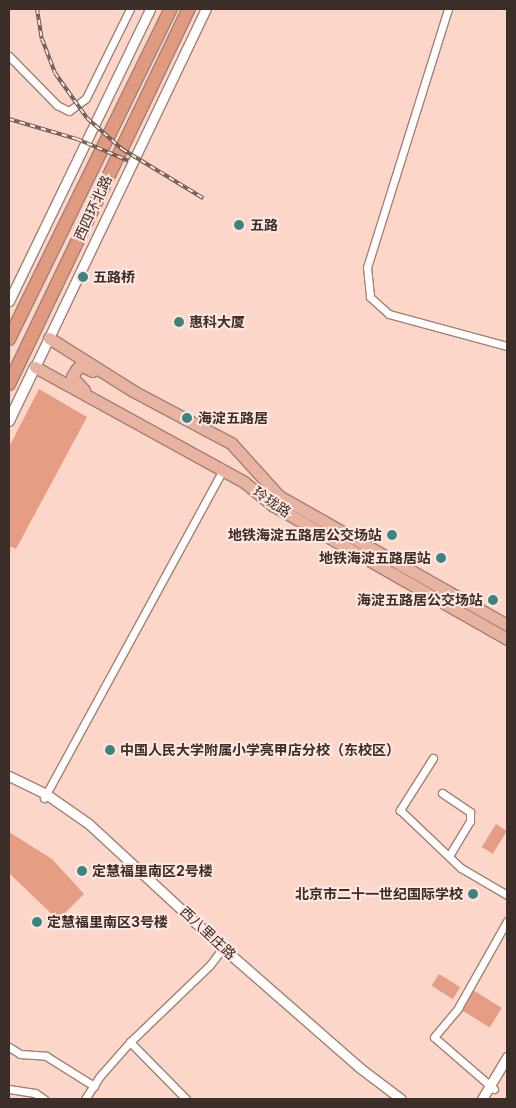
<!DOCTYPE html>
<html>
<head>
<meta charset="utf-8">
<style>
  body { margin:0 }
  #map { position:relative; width:516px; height:1108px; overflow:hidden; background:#fcd6c9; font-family:Inter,"Noto Sans SC",sans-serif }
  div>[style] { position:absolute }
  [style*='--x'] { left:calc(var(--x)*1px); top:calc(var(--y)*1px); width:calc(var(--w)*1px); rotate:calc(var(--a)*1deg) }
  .green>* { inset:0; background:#e59d84; transform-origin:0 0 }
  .roads { filter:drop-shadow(1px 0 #a48175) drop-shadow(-1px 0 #a48175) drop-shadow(0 1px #a48175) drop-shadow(0 -1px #a48175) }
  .minor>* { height:7px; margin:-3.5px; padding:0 3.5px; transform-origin:3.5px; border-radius:3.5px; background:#fff }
  .tertiary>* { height:9px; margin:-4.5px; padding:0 4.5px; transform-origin:4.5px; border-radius:4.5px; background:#fff }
  .secondary>* { height:10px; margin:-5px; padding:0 5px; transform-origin:5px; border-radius:5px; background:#fff }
  .primary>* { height:11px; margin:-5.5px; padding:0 5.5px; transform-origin:5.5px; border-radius:5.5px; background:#e8b3a0 }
  .trunk>* { height:12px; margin:-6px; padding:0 6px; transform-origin:6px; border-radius:6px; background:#e09a80 }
  .rail>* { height:4px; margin-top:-2px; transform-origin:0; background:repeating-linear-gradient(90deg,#ffe7df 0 5.5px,#6e5952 0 11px); box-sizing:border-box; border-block:1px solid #6e5952 }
  .dots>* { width:14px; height:14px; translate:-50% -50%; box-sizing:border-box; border:2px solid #ffe7df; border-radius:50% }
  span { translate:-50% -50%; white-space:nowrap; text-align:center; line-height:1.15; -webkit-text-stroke:4px #ffe7df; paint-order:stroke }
  .street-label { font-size:14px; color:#3b2d28 }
  .poi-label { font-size:14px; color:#3b2d28; font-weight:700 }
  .left { translate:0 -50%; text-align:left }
  .right { translate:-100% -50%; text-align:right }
  .frame { position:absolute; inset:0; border:10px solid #3b2d28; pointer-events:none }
</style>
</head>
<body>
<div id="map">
  <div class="green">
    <i style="clip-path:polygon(39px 389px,87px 417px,16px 549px,9px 546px,9px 447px)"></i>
    <i style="left:496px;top:824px;width:13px;height:27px;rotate:32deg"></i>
    <i style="clip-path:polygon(9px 832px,52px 859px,84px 894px,58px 920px,9px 873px)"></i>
    <i style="left:439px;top:974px;width:25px;height:14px;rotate:32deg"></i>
    <i style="left:473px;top:990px;width:34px;height:23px;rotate:32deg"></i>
  </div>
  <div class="roads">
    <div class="minor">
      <i style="--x:448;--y:9;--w:270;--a:107.4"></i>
      <i style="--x:367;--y:267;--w:30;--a:84"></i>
      <i style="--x:370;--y:297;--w:25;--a:42"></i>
      <i style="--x:389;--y:314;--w:122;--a:15.2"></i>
      <i style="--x:9;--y:56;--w:69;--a:45.6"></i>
      <i style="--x:57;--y:105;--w:13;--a:27"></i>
      <i style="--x:69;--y:111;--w:21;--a:-37"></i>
      <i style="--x:86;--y:98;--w:99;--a:-63.7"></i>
      <i style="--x:433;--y:758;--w:62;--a:122.4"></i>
      <i style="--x:400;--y:810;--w:84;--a:43.6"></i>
      <i style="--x:461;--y:868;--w:53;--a:30.4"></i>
      <i style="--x:442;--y:793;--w:34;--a:34"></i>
      <i style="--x:470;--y:812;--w:9;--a:90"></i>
      <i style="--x:470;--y:821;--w:41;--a:121"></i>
      <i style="--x:44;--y:798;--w:372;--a:-61.4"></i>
      <i style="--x:130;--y:1042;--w:80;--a:45.5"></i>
      <i style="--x:9;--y:1047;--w:13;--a:32"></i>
      <i style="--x:20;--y:1054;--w:26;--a:4"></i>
      <i style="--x:46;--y:1056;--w:57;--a:32"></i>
      <i style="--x:9;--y:1089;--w:26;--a:9"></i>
      <i style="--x:35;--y:1093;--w:11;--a:34"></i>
      <i style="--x:494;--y:1089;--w:79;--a:-139.1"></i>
      <i style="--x:434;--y:1037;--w:38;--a:-50"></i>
      <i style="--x:458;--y:1008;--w:100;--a:-60.6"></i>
      <i style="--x:85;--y:1099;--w:27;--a:-57"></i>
      <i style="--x:100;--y:1076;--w:45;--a:-48.6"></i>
      <i style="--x:130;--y:1042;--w:111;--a:-43.9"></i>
      <i style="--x:210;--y:965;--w:21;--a:-53"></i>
    </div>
    <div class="tertiary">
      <i style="--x:9;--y:301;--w:324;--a:-64.2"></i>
      <i style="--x:35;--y:367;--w:397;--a:-64.5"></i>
      <i style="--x:9;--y:776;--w:41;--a:25.9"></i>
      <i style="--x:46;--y:794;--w:52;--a:34.9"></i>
      <i style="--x:89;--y:824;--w:183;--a:42.8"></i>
      <i style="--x:223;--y:948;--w:182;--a:41.2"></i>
      <i style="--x:360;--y:1068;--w:51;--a:37.1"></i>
      <i style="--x:482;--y:1099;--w:49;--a:-59.2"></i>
    </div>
    <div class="secondary">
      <i style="--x:9;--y:421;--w:60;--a:-64.3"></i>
    </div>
    <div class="primary">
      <i style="--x:49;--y:338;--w:99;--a:32.2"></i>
      <i style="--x:133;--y:391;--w:111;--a:28"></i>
      <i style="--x:231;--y:443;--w:72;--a:47.8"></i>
      <i style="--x:279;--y:496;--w:262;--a:29.5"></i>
      <i style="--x:35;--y:367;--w:239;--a:28.8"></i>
      <i style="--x:244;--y:482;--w:38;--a:39"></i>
      <i style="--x:274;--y:506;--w:268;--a:29.7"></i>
      <i style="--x:84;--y:390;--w:18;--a:-133"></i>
      <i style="--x:72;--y:377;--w:8;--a:-60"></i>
      <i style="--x:76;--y:370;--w:6;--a:-51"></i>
      <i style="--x:80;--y:365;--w:14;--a:25"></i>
    </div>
    <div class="trunk">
      <i style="--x:9;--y:339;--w:368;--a:-63.9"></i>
      <i style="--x:9;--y:384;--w:416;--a:-64.4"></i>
    </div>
  </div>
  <div class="rail">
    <i style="--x:37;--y:9;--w:30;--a:81"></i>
    <i style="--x:42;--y:39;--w:36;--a:69"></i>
    <i style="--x:55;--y:73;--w:55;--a:54.6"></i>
    <i style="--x:87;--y:118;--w:47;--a:41.5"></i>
    <i style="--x:122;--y:149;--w:95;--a:31.2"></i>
    <i style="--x:9;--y:119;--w:71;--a:16.4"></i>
    <i style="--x:77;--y:139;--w:56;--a:22.9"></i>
  </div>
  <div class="dots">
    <i style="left:239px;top:225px;background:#3c8480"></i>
    <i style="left:83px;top:277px;background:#3c8480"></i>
    <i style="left:179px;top:322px;background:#3c8480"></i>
    <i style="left:187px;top:418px;background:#3c8480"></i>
    <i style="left:392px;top:535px;background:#3c8480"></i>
    <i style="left:441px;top:558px;background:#3c8480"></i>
    <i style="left:493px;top:600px;background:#3c8480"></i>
    <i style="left:110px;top:750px;background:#3c8480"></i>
    <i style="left:82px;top:871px;background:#3c8480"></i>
    <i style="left:473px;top:894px;background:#3c8480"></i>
    <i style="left:37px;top:922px;background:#3c8480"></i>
  </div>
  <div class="street-label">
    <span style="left:93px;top:208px;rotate:-65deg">西四环北路</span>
    <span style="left:272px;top:502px;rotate:34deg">玲珑路</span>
    <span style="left:208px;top:933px;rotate:43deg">西八里庄路</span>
  </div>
  <div class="poi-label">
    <span class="left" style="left:250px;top:225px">五路</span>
    <span class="left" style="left:93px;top:277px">五路桥</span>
    <span class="left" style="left:189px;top:322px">惠科大厦</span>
    <span class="left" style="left:198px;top:418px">海淀五路居</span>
    <span class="right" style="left:382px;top:535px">地铁海淀五路居公交场站</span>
    <span class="right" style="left:431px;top:558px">地铁海淀五路居站</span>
    <span class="right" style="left:483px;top:600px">海淀五路居公交场站</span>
    <span class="left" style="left:120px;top:750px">中国人民大学附属小学亮甲店分校（东校区）</span>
    <span class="left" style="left:92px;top:871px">定慧福里南区2号楼</span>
    <span class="right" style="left:463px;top:894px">北京市二十一世纪国际学校</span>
    <span class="left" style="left:47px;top:922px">定慧福里南区3号楼</span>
  </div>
  <div class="frame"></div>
</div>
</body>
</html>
